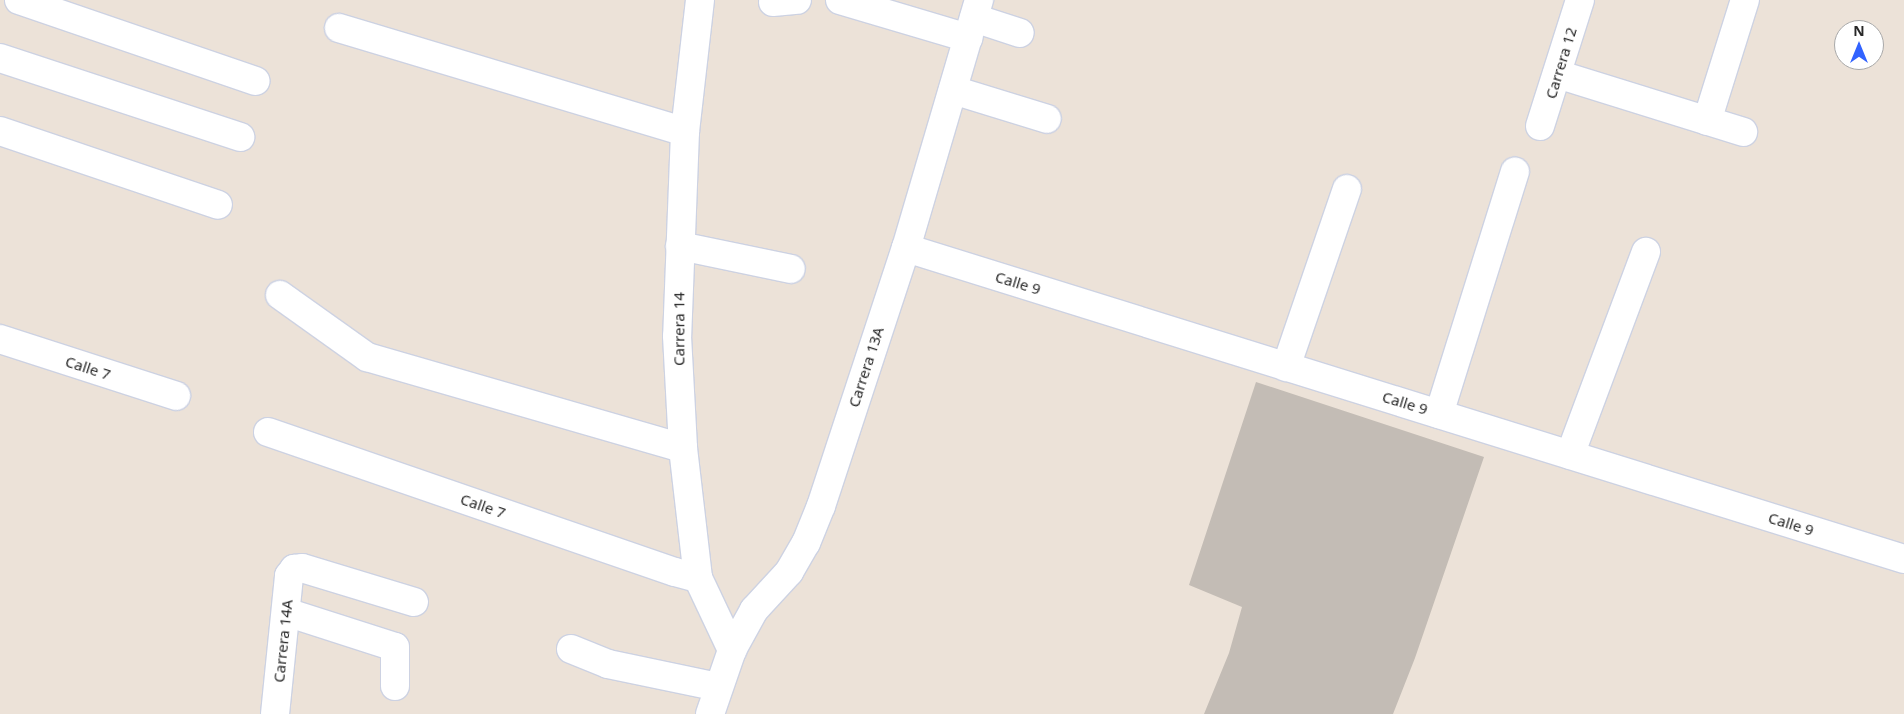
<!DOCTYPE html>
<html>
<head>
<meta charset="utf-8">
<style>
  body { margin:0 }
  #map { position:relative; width:1904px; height:714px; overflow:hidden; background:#ece2d8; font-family:"Noto Sans",sans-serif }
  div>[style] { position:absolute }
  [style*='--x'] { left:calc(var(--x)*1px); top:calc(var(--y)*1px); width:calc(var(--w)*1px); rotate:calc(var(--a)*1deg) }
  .building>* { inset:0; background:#c3bcb5 }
  .roads { filter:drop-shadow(1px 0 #cdd2e2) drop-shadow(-1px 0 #cdd2e2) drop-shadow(0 1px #cdd2e2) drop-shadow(0 -1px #cdd2e2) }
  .minor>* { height:28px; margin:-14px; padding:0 14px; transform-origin:14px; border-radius:14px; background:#fff }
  span { translate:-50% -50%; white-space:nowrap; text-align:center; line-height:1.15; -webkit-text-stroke:4px #fff; paint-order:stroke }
  .street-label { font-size:15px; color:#282828 }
  .north { position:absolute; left:1834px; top:20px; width:50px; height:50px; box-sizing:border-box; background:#fff; border:1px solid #a9a9a9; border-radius:50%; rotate:0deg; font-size:14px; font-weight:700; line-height:20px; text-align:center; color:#282828 }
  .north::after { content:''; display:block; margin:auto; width:18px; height:22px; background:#3263ff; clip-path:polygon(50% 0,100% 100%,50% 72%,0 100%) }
</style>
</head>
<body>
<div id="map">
  <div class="building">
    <i style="clip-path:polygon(1256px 382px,1484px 457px,1415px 658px,1393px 714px,1204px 714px,1229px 653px,1242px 607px,1189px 585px)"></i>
  </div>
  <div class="roads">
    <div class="minor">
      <i style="--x:19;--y:0;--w:250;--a:18.9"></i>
      <i style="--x:700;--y:0;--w:133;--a:96.5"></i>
      <i style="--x:685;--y:132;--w:204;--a:92.2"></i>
      <i style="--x:677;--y:336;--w:112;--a:86.9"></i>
      <i style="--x:683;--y:448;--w:131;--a:83.4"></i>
      <i style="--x:698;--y:578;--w:80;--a:64.7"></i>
      <i style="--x:840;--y:0;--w:134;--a:16.5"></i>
      <i style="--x:773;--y:2;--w:24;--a:-5"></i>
      <i style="--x:974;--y:18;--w:48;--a:18.1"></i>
      <i style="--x:339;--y:28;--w:361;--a:16.7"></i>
      <i style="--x:0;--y:58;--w:253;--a:18.2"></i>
      <i style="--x:1557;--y:74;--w:195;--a:17.3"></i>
      <i style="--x:953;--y:90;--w:98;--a:17.1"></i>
      <i style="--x:1707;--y:121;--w:127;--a:-72.6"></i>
      <i style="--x:1540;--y:126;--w:132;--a:-72.4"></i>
      <i style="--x:0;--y:131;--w:230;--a:18.7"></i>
      <i style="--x:680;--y:246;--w:113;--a:11.7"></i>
      <i style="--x:906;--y:248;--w:1045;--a:17.31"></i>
      <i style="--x:280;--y:295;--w:107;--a:35.5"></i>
      <i style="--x:367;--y:357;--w:329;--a:16.1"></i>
      <i style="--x:0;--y:339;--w:185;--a:17.9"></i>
      <i style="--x:1286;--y:367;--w:188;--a:-71.1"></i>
      <i style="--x:1439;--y:414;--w:254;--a:-72.6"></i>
      <i style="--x:268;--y:432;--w:430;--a:19"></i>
      <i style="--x:675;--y:572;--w:24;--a:15"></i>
      <i style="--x:1570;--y:455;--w:217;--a:-69.5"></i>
      <i style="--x:286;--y:612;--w:114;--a:17.8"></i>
      <i style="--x:395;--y:647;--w:39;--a:90"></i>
      <i style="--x:571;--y:649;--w:40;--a:22"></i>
      <i style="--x:608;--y:664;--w:112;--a:11.8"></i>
      <i style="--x:275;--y:714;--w:139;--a:-84.2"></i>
      <i style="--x:289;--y:576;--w:9;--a:-54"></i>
      <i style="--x:294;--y:569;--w:8;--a:-7"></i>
      <i style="--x:302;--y:568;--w:117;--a:16.9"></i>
      <i style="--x:710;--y:714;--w:68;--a:-71"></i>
      <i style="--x:732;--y:650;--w:46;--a:-61.2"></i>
      <i style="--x:754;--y:610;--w:52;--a:-47.4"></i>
      <i style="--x:789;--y:572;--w:34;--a:-60"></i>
      <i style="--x:806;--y:543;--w:40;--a:-68"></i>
      <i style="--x:821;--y:506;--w:272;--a:-71.8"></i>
      <i style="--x:906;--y:248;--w:259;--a:-73.6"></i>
    </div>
  </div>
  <div class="street-label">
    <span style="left:1561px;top:63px;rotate:-73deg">Carrera 12</span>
    <span style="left:1018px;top:283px;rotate:17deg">Calle 9</span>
    <span style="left:679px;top:329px;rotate:-90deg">Carrera 14</span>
    <span style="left:866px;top:367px;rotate:-72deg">Carrera 13A</span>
    <span style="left:88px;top:368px;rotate:18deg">Calle 7</span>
    <span style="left:1405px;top:403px;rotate:17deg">Calle 9</span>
    <span style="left:483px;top:506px;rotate:19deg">Calle 7</span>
    <span style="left:1791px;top:524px;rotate:17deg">Calle 9</span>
    <span style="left:283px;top:641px;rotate:-84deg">Carrera 14A</span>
  </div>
  <div class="north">N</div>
</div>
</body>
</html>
